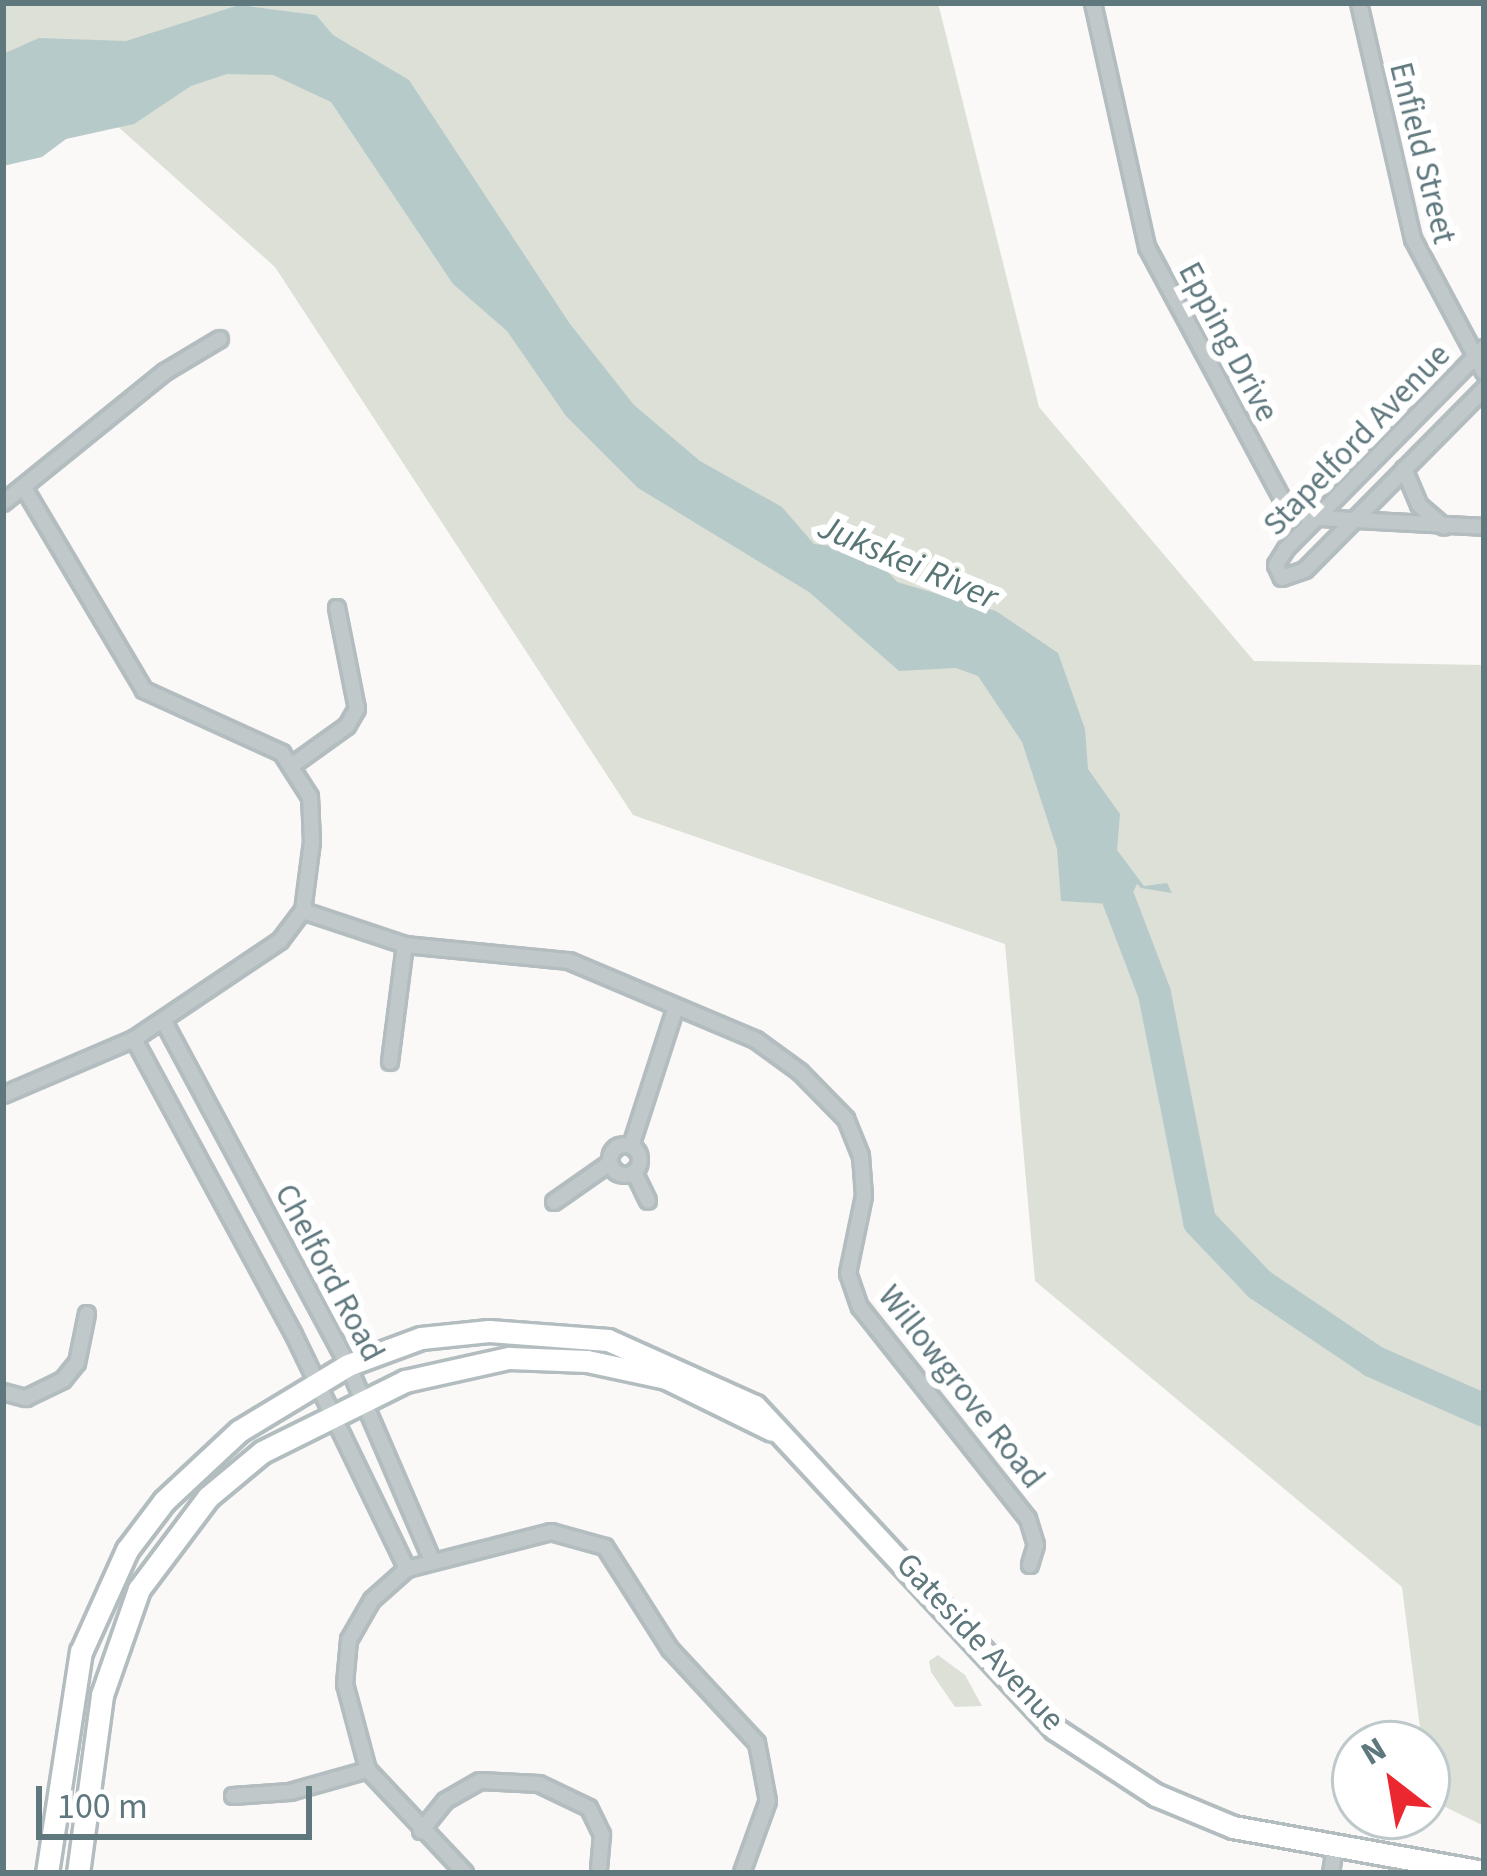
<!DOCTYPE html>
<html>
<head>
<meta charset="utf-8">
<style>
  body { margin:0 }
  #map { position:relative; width:1487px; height:1876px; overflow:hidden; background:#faf9f8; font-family:"Source Sans 3",sans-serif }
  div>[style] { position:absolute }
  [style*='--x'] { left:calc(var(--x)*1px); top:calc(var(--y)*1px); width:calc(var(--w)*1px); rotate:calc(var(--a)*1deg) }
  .green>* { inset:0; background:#dce0d7 }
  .water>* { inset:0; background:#b7caca }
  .river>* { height:33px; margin:-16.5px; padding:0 16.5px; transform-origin:16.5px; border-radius:16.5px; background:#b7caca }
  .roads { filter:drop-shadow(3px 0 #b3bdbf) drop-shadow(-3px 0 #b3bdbf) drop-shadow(0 3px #b3bdbf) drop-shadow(0 -3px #b3bdbf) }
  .street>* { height:14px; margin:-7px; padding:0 7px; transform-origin:7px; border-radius:7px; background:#c1c8ca }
  .street>.ring { margin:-7px; padding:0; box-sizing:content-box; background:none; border:14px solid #c1c8ca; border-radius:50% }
  .secondary>* { height:21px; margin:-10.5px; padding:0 10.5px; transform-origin:10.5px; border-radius:10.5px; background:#fff }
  span { translate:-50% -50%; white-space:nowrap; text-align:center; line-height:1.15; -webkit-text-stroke:12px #fff; paint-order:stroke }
  .street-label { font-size:33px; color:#5f787e }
  .water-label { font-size:36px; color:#597676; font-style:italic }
  .frame { position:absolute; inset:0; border:6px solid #5f787e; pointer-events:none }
  .north { position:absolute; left:1331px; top:1720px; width:120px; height:120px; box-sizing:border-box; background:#fff; border:3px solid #bfc9cb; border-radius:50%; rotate:329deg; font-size:33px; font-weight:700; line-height:48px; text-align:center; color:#5f787e }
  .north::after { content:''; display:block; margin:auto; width:42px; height:54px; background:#eb2730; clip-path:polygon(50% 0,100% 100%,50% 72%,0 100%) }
  .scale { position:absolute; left:36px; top:1786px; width:276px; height:54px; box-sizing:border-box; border:6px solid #5f787e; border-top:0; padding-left:15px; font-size:36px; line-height:42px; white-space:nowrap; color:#5f787e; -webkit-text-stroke:9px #fff; paint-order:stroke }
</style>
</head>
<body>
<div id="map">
  <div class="green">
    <i style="clip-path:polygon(3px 3px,938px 3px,1039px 407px,1254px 661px,1484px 665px,1484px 1826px,1429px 1799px,1402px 1587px,1035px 1281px,1005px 944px,633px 815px,275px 267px,40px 57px,3px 71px)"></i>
    <i style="clip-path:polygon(938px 1655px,965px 1675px,982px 1706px,955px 1707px,931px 1672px,929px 1661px)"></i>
  </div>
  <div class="water">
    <i style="clip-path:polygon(239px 5px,316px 15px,333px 35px,409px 80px,570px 324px,634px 405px,700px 461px,782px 507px,814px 544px,869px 550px,897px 582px,996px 611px,1058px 653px,1085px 729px,1088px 769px,1120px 814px,1117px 850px,1144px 886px,1167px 883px,1172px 893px,1141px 888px,1137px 884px,1127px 905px,1061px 901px,1057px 849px,1022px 742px,978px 676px,956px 668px,899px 671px,809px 592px,638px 488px,566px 416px,507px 331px,453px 284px,331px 102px,273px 75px,227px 74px,191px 86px,134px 124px,66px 139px,42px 157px,3px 166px,3px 54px,39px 38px,126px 41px)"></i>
  </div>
  <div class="river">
    <i style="--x:1104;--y:862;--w:140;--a:69.1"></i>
    <i style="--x:1154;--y:993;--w:232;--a:78.8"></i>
    <i style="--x:1199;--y:1221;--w:87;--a:46.4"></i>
    <i style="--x:1259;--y:1284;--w:138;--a:34"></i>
    <i style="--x:1373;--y:1361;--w:121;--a:23.8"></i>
  </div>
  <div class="roads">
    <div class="street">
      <i style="--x:1093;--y:3;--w:250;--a:77.5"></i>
      <i style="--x:1147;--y:247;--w:284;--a:61.8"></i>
      <i style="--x:1281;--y:497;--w:22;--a:47"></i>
      <i style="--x:1296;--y:513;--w:23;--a:13"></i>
      <i style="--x:1318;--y:518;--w:166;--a:3.1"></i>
      <i style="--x:1359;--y:3;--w:242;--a:77.1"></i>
      <i style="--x:1413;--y:239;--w:151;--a:61.9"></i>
      <i style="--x:1484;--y:348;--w:282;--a:134.6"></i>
      <i style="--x:1286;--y:549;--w:19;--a:122"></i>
      <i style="--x:1276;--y:565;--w:14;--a:65"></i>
      <i style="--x:1282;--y:578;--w:24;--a:-19"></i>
      <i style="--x:1305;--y:570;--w:255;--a:-45.3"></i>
      <i style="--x:1404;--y:469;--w:39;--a:67"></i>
      <i style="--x:1419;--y:505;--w:33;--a:41"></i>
      <i style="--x:3;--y:503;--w:208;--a:-39"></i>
      <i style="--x:165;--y:372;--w:64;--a:-31"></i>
      <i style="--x:294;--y:764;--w:65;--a:-35.6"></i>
      <i style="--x:347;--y:726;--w:20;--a:-60"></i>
      <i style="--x:357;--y:709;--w:103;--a:-101.2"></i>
      <i style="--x:303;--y:911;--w:108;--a:18.4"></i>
      <i style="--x:405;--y:945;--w:165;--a:5.6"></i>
      <i style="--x:569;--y:961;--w:203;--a:22.9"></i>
      <i style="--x:756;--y:1040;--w:54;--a:36"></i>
      <i style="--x:800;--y:1072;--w:66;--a:45.6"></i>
      <i style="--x:846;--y:1119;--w:40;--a:68"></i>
      <i style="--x:861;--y:1156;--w:40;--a:85.7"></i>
      <i style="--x:864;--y:1196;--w:79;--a:101.7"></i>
      <i style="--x:848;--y:1273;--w:36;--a:71"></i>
      <i style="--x:860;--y:1307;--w:270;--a:51.6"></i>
      <i style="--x:1028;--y:1519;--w:27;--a:73"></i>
      <i style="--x:1036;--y:1545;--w:21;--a:107"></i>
      <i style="--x:163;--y:1020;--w:391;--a:61.8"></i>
      <i style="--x:348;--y:1365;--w:210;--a:66.7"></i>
      <i style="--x:134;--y:1039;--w:336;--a:61.6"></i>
      <i style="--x:294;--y:1335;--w:260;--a:64.2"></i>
      <i style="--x:390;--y:1062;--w:118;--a:-82.7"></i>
      <i style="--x:3;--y:1095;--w:142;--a:-23.1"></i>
      <i style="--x:134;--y:1039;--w:176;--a:-33.9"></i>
      <i style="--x:280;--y:941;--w:38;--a:-53"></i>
      <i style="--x:303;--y:911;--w:70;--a:-82.6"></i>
      <i style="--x:312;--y:842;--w:45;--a:-92.5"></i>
      <i style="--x:310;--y:797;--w:52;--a:-122.5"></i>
      <i style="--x:282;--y:753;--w:152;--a:-155.5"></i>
      <i style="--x:144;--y:690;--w:235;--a:-120.7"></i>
      <i class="ring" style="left:610px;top:1145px;width:16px;height:16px"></i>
      <i style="--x:631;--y:1146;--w:146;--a:-72.1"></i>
      <i style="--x:634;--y:1172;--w:32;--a:64"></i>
      <i style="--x:554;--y:1202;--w:68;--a:-34.9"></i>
      <i style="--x:3;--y:1392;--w:24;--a:15"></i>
      <i style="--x:26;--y:1398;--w:41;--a:-25.9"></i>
      <i style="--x:63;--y:1380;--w:22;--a:-51"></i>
      <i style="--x:77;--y:1363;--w:50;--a:-78.5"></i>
      <i style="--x:233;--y:1796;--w:57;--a:-4"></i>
      <i style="--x:290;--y:1792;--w:81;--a:-15.8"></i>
      <i style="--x:421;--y:1831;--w:38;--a:-51"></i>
      <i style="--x:445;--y:1801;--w:40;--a:-29.7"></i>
      <i style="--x:480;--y:1781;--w:59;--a:2.9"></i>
      <i style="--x:539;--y:1784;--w:55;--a:25.6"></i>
      <i style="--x:589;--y:1808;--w:30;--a:64"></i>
      <i style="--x:602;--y:1835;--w:33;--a:95"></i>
      <i style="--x:465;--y:1873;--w:141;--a:-133.3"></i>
      <i style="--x:368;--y:1770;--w:89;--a:-105"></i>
      <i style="--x:345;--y:1684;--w:44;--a:-84.8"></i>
      <i style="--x:349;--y:1640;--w:46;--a:-60.1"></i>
      <i style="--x:372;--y:1600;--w:47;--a:-41.5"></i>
      <i style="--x:407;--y:1569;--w:149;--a:-14.4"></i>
      <i style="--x:551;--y:1532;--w:56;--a:15.5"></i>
      <i style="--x:605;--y:1547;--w:121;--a:57.5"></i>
      <i style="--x:670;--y:1649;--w:128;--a:47.2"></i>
      <i style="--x:757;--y:1743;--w:59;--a:79.3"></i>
      <i style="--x:768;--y:1801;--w:77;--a:109.9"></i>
      <i style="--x:1331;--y:1873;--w:30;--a:-81"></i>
    </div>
    <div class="secondary">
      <i style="--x:47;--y:1873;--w:224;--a:-81.3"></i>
      <i style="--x:81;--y:1652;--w:112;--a:-65.7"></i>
      <i style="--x:127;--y:1550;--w:61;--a:-52.9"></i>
      <i style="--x:164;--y:1501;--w:103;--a:-43"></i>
      <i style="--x:239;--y:1431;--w:127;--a:-31.2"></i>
      <i style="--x:348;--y:1365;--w:78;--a:-20.3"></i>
      <i style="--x:421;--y:1338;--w:68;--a:-5.9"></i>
      <i style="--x:489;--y:1331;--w:119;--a:4.3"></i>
      <i style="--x:608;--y:1340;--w:161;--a:24.2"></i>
      <i style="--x:755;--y:1406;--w:441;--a:47.1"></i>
      <i style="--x:1055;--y:1729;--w:121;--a:33.2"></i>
      <i style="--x:1156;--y:1795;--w:83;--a:22.6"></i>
      <i style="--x:1233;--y:1827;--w:255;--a:10.2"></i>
      <i style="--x:78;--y:1873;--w:180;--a:-82.3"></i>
      <i style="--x:102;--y:1695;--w:112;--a:-70.8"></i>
      <i style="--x:139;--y:1589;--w:115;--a:-53.1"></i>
      <i style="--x:208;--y:1497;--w:70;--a:-39.8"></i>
      <i style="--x:262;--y:1452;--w:160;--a:-26.4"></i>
      <i style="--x:405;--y:1381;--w:107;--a:-12.5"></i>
      <i style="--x:509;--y:1358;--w:78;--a:2.2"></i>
      <i style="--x:587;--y:1361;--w:81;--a:12.1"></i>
      <i style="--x:666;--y:1378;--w:118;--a:26.1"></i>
    </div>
  </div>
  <div class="street-label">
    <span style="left:1422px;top:153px;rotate:76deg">Enfield Street</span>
    <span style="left:1228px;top:342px;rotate:62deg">Epping Drive</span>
    <span style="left:1357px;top:440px;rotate:-46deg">Stapelford Avenue</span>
    <span style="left:329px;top:1273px;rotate:62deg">Chelford Road</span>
    <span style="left:961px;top:1387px;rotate:52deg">Willowgrove Road</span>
    <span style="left:980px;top:1642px;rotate:47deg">Gateside Avenue</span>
  </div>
  <div class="water-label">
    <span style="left:908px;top:562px;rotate:23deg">Jukskei River</span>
  </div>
  <div class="frame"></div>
  <div class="north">N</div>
  <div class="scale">100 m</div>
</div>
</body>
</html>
